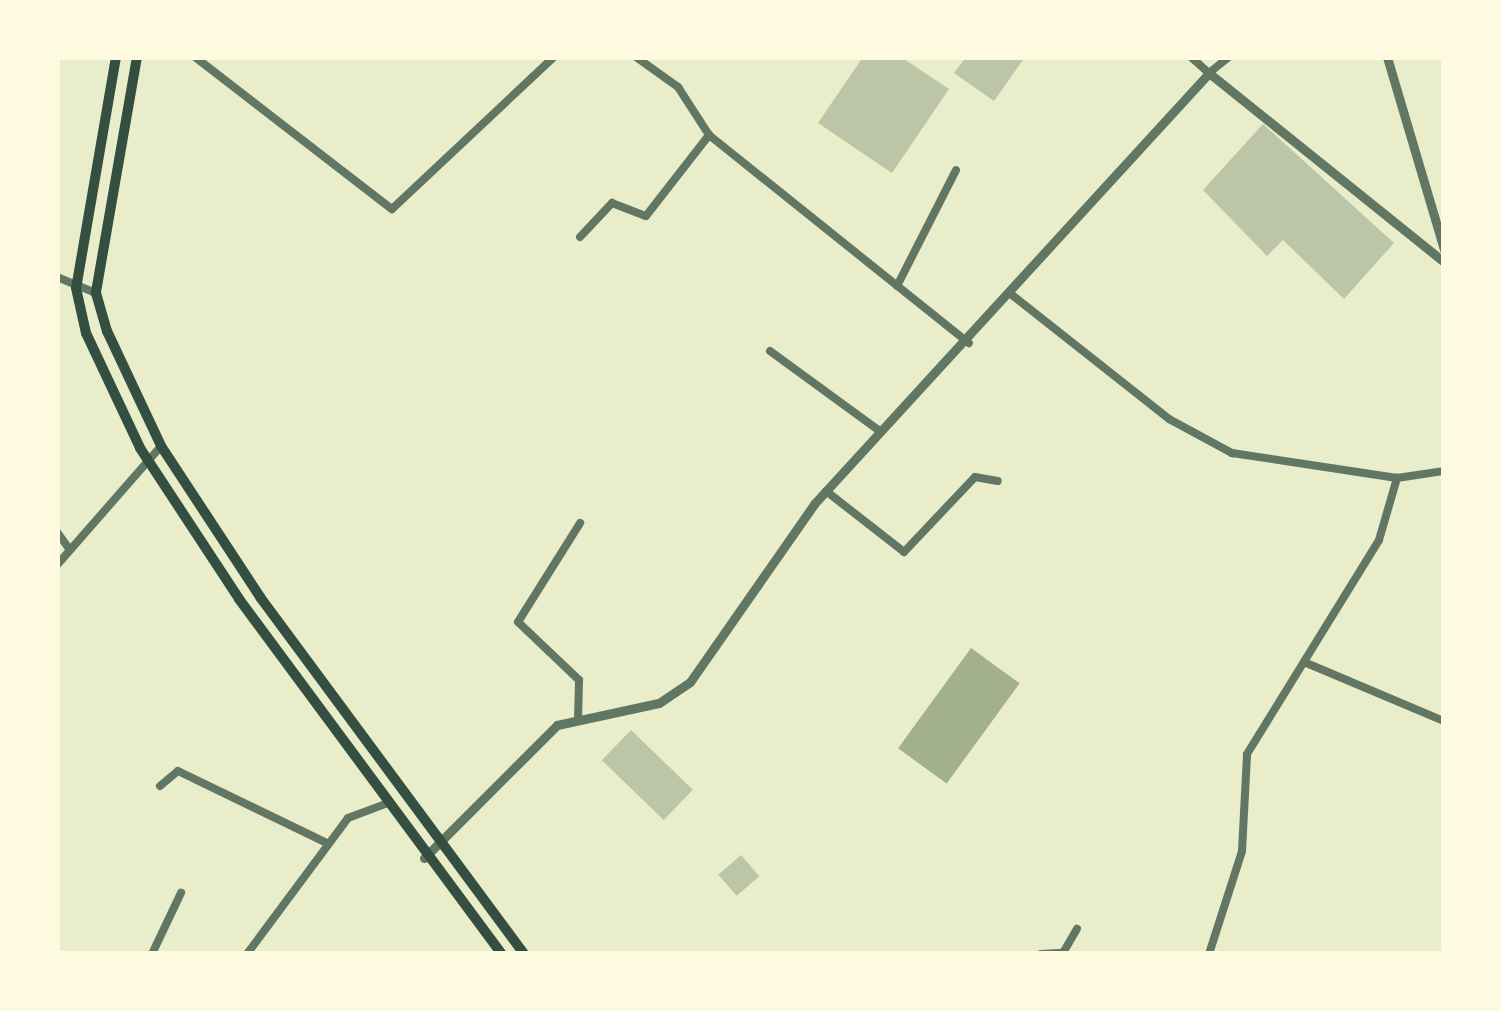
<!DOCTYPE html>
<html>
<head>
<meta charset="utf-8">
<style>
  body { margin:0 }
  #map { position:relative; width:1501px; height:1011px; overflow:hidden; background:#e9edc9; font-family:"Source Sans 3",sans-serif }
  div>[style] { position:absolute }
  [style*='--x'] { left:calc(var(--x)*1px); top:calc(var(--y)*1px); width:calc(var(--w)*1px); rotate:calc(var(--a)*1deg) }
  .water>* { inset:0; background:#a3b18a; transform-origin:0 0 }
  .building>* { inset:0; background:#bcc5a7; transform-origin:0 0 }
  .minor>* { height:8px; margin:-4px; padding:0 4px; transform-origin:4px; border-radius:4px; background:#617663 }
  .tertiary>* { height:9px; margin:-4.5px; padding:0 4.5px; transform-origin:4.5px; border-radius:4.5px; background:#617663 }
  .secondary>* { height:10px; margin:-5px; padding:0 5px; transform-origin:5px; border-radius:5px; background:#344e41 }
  span { translate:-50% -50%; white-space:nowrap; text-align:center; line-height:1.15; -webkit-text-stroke:12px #fefae0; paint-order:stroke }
  .frame { position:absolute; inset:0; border:60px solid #fefae0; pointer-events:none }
</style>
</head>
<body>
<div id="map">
  <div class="water">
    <i style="left:971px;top:648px;width:60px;height:124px;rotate:36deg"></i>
  </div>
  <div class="building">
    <i style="clip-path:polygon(863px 57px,901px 57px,949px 89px,892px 173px,818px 123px)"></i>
    <i style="clip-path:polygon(966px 57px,1025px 57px,994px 101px,954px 73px)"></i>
    <i style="clip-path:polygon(1263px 124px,1394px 243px,1344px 299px,1283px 240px,1267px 256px,1203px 190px)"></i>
    <i style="left:631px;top:730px;width:86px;height:42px;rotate:44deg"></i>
    <i style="left:741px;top:855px;width:28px;height:30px;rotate:49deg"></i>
  </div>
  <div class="minor">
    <i style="--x:195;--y:57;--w:249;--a:37.7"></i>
    <i style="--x:392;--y:209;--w:222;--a:-43.2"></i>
    <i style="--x:636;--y:57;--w:52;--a:35.5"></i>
    <i style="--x:678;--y:87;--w:57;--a:57.1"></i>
    <i style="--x:709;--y:135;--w:333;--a:38.7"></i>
    <i style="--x:1191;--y:57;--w:24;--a:42"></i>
    <i style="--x:1209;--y:73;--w:26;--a:-39"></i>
    <i style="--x:580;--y:237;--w:47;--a:-46.7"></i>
    <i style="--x:612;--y:203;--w:36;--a:21"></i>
    <i style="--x:646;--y:216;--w:103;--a:-52.1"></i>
    <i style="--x:57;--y:277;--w:42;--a:22.3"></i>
    <i style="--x:897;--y:286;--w:130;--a:-63"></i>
    <i style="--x:1012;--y:295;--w:200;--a:38.3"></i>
    <i style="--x:1169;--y:419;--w:72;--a:28.4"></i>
    <i style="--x:1232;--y:453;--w:167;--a:8.6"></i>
    <i style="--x:770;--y:351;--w:137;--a:36.1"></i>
    <i style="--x:826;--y:491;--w:99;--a:38"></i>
    <i style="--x:904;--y:552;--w:103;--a:-46.6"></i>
    <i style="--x:975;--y:477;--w:23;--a:10"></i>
    <i style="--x:57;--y:532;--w:22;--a:54"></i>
    <i style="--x:57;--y:565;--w:158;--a:-48.8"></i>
    <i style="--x:1304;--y:662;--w:152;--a:22.9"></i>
    <i style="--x:578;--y:721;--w:41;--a:-88.6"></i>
    <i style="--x:579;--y:680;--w:84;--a:-136.4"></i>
    <i style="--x:518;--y:622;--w:117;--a:-57.9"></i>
    <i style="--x:160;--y:786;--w:23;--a:-40"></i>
    <i style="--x:178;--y:771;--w:165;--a:25.8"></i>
    <i style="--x:152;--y:954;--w:68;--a:-64.6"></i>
    <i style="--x:247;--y:954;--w:169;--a:-53.4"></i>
    <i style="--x:348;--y:818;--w:43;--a:-20.6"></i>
    <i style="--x:1041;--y:954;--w:22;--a:-3"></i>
    <i style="--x:1063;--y:953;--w:28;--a:-60"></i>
    <i style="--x:1209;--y:954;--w:108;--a:-72.2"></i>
    <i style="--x:1242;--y:851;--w:97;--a:-87"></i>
    <i style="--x:1247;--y:754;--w:251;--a:-58.3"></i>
    <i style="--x:1379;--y:540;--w:65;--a:-73.8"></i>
    <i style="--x:1397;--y:478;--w:48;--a:-8.5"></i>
  </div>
  <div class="tertiary">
    <i style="--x:1387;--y:57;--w:201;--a:73.5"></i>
    <i style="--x:424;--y:858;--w:188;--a:-45"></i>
    <i style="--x:557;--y:725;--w:104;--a:-12.2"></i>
    <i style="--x:659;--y:703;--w:37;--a:-34"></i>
    <i style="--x:690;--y:682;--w:217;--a:-55.1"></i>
    <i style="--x:814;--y:504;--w:585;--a:-47.5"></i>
    <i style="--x:1209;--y:73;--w:302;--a:38.8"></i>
  </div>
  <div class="secondary">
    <i style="--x:116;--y:57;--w:234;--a:99.8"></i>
    <i style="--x:76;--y:288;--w:46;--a:77.5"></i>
    <i style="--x:86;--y:333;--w:127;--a:64.8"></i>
    <i style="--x:140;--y:448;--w:181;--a:56.7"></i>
    <i style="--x:239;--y:599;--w:442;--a:53.5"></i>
    <i style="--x:137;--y:57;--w:240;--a:99.9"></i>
    <i style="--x:96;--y:293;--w:40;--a:74"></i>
    <i style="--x:107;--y:331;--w:127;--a:64.8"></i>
    <i style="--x:161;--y:446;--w:181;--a:56.7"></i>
    <i style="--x:260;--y:597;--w:444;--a:53.5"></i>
  </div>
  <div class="frame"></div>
</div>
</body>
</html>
